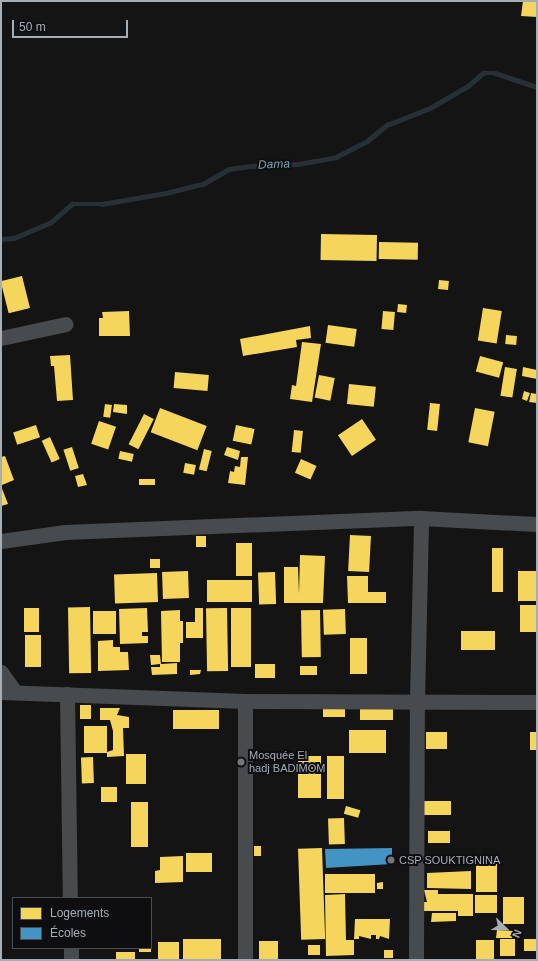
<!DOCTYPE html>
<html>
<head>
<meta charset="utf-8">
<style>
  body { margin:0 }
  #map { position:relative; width:538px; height:961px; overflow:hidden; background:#141414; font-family:Helvetica,sans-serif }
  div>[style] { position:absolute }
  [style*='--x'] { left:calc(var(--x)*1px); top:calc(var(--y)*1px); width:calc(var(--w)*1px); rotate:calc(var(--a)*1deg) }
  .homes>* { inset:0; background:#f6d55c; transform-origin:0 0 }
  .schools>* { inset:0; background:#4393c3 }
  .stream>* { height:4.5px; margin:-2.25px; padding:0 2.25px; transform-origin:2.25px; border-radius:2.25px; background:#273135 }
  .street>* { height:15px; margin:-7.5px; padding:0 7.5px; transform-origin:7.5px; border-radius:7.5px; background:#484b4d }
  .dots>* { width:11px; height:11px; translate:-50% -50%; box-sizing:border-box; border:2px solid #0e0e10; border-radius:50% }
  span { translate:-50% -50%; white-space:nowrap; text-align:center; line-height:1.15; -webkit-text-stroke:4px #0e0e10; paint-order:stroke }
  .poi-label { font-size:11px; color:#a5adb5 }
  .left { translate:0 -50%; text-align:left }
  .water-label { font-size:12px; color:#7ba2b1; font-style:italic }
  .frame { position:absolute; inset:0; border:2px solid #a5adb5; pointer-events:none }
  .legend { position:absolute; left:12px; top:897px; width:140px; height:52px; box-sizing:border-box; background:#0e0e10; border:1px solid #4a4e52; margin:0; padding:5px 7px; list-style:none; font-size:12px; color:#a5adb5 }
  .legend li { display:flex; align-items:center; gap:8px; height:20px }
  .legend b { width:20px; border:1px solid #4a4e52 }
  .north { position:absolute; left:486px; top:909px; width:40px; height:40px; -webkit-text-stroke:3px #0e0e10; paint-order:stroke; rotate:113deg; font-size:11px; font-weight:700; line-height:16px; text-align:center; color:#a5adb5 }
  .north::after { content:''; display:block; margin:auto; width:14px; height:18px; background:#a5adb5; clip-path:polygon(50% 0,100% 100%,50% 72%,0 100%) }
  .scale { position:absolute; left:12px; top:20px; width:116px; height:18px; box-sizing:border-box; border:2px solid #a5adb5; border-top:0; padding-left:5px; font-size:12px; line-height:14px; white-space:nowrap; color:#a5adb5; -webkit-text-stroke:3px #0e0e10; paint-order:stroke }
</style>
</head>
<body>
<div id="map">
  <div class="homes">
    <i style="clip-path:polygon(523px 1px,537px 1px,537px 17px,521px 16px)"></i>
    <i style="left:321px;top:234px;width:56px;height:26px;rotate:1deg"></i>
    <i style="left:379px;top:242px;width:39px;height:17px;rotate:1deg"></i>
    <i style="left:22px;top:276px;width:33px;height:22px;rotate:76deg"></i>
    <i style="left:439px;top:280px;width:10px;height:9px;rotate:6deg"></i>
    <i style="left:398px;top:304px;width:9px;height:8px;rotate:6deg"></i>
    <i style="left:483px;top:308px;width:19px;height:33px;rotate:9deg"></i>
    <i style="clip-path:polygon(129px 311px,130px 336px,99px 336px,99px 318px,103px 318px,102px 312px)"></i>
    <i style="left:383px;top:311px;width:12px;height:18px;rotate:5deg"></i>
    <i style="left:328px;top:325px;width:29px;height:18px;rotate:8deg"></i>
    <i style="clip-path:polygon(310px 326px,311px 338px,296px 340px,297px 347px,243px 356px,240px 339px)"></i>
    <i style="left:506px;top:335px;width:11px;height:9px;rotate:5deg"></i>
    <i style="clip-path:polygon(302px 342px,321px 344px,312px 402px,290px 399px,292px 385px,296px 386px)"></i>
    <i style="clip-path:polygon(70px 355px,73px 400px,57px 401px,54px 366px,51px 366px,50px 356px)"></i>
    <i style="left:480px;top:356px;width:24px;height:16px;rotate:15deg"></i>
    <i style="left:505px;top:367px;width:12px;height:29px;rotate:9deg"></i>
    <i style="clip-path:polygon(523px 367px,537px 370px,537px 379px,522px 376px)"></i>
    <i style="left:175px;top:372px;width:34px;height:16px;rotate:5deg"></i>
    <i style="left:319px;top:375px;width:16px;height:23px;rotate:11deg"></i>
    <i style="left:349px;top:384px;width:27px;height:20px;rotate:6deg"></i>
    <i style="clip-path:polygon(524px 391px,530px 393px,527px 401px,522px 399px)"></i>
    <i style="clip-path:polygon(531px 393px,537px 394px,537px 403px,529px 402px)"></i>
    <i style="left:430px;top:403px;width:10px;height:27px;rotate:6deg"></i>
    <i style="left:105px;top:404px;width:7px;height:13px;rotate:8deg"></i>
    <i style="clip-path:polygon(114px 404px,127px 405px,127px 414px,113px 412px)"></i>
    <i style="left:160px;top:408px;width:50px;height:26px;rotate:21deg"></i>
    <i style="left:475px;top:408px;width:20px;height:35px;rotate:11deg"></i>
    <i style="left:144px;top:414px;width:11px;height:34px;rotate:27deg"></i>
    <i style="left:362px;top:419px;width:25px;height:29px;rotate:56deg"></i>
    <i style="left:99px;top:421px;width:18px;height:24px;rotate:19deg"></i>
    <i style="left:36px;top:425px;width:13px;height:24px;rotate:72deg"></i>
    <i style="left:236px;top:425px;width:19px;height:16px;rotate:12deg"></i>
    <i style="left:294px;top:430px;width:9px;height:22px;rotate:6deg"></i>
    <i style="left:50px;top:437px;width:24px;height:9px;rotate:66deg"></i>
    <i style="left:72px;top:447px;width:22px;height:9px;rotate:72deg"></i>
    <i style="clip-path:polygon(227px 447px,240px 451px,238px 460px,224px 455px)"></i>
    <i style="left:204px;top:449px;width:8px;height:21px;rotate:14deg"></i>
    <i style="left:120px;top:451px;width:14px;height:8px;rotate:12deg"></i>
    <i style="clip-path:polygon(5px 456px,14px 480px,2px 485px,1px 457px)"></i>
    <i style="clip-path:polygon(241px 457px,248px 457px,245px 485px,228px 483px,230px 471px,234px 472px,235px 466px,240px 467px)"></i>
    <i style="left:301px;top:459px;width:17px;height:15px;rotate:24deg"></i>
    <i style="left:185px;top:463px;width:11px;height:10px;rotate:10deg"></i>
    <i style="clip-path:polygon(83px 474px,87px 485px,78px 487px,75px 476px)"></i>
    <i style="left:155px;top:479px;width:6px;height:16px;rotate:90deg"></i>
    <i style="clip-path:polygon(1px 486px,8px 504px,1px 506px)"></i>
    <i style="left:350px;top:535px;width:21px;height:36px;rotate:3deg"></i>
    <i style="left:196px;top:536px;width:10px;height:11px"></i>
    <i style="left:236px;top:543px;width:16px;height:33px"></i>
    <i style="left:492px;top:548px;width:11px;height:44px"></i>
    <i style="clip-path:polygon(300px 555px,325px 556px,323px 603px,284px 603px,284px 567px,298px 567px,299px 594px)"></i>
    <i style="left:150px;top:559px;width:10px;height:9px"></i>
    <i style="left:188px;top:571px;width:27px;height:26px;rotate:88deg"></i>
    <i style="left:518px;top:571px;width:19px;height:30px"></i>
    <i style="left:275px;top:572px;width:32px;height:17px;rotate:88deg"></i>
    <i style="left:157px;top:573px;width:29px;height:43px;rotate:88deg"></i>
    <i style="clip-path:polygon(347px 576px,368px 576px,368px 592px,386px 592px,386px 603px,348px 603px)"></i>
    <i style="left:252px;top:580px;width:22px;height:45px;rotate:90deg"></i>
    <i style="left:520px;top:605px;width:17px;height:27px"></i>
    <i style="left:90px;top:607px;width:66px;height:22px;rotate:89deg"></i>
    <i style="left:24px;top:608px;width:15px;height:24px"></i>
    <i style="clip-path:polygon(147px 608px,148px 632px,142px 632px,142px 636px,148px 636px,148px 643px,120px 644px,119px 609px)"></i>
    <i style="clip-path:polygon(195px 608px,203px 608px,203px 638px,186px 638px,186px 622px,195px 622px)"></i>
    <i style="left:227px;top:608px;width:63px;height:21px;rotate:89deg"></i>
    <i style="left:231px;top:608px;width:20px;height:59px"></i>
    <i style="left:345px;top:609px;width:25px;height:22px;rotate:88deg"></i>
    <i style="clip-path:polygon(180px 610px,180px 621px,183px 621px,183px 643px,180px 643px,180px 662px,162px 662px,161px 611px)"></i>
    <i style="left:320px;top:610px;width:47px;height:19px;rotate:89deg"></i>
    <i style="left:93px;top:611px;width:23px;height:23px"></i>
    <i style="left:495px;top:631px;width:19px;height:34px;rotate:90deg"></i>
    <i style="left:25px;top:635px;width:16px;height:32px"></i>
    <i style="left:350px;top:638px;width:17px;height:36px"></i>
    <i style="clip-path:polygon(113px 640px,113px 647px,120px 647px,120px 652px,128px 652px,129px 670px,98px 671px,98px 641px)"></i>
    <i style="clip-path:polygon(150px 655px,160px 655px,161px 664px,177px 663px,177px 674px,152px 675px,151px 667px,160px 667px,160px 664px,151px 665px)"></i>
    <i style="left:275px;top:664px;width:14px;height:20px;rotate:90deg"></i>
    <i style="left:300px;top:666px;width:17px;height:9px"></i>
    <i style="clip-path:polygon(190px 670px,201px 670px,200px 674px,190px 675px)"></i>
    <i style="left:91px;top:705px;width:14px;height:11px;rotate:90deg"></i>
    <i style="left:345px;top:707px;width:10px;height:22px;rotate:90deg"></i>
    <i style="left:393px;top:707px;width:13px;height:33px;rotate:90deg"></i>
    <i style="clip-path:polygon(100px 708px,120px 708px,117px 715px,129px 717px,129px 728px,123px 728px,124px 756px,107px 757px,107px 752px,113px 750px,113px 731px,110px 720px,100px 720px)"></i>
    <i style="left:219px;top:710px;width:19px;height:46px;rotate:90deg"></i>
    <i style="left:84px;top:726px;width:23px;height:27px"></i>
    <i style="left:349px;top:730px;width:37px;height:23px"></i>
    <i style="left:426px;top:732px;width:21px;height:17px"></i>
    <i style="left:530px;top:732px;width:7px;height:18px"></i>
    <i style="left:126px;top:754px;width:20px;height:30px"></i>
    <i style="left:298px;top:756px;width:23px;height:42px"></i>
    <i style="left:327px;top:756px;width:17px;height:43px"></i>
    <i style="left:93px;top:757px;width:26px;height:12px;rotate:88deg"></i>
    <i style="left:101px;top:787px;width:16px;height:15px"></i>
    <i style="left:424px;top:801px;width:27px;height:14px"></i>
    <i style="left:131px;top:802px;width:17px;height:45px"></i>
    <i style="left:346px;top:806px;width:15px;height:8px;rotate:16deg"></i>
    <i style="left:344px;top:818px;width:26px;height:16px;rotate:88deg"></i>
    <i style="left:428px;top:831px;width:22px;height:12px"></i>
    <i style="left:254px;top:846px;width:7px;height:10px"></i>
    <i style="left:322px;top:848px;width:91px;height:24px;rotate:88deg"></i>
    <i style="left:186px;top:853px;width:26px;height:19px"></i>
    <i style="clip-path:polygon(183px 856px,183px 882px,155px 883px,155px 871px,160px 870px,160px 857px)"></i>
    <i style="left:476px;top:863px;width:21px;height:29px"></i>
    <i style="clip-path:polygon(471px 871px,471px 889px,427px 888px,427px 873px)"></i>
    <i style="left:375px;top:874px;width:19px;height:50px;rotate:90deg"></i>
    <i style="clip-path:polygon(383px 882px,383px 889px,377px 889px,377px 883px)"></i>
    <i style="clip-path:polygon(424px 890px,438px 890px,438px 894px,473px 894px,473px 916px,458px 916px,458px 911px,424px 911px,423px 902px,427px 902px)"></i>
    <i style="clip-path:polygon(345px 894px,346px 940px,354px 940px,354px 955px,326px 956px,325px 895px)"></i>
    <i style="left:475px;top:895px;width:22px;height:18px"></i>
    <i style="left:503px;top:897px;width:21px;height:27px"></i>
    <i style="clip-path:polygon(432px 913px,456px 913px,456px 921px,431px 922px)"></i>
    <i style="clip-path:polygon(355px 919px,390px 919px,389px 939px,380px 936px,379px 939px,376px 939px,376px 935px,371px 935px,371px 939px,359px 936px,359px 939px,354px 939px)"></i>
    <i style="clip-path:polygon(497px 930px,513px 931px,512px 938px,496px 938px)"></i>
    <i style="left:221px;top:939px;width:21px;height:38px;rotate:90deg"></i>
    <i style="left:500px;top:939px;width:15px;height:17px"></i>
    <i style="left:524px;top:939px;width:13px;height:12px"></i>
    <i style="left:476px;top:940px;width:18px;height:20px"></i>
    <i style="left:259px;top:941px;width:19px;height:19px"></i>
    <i style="left:158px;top:942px;width:21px;height:18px"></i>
    <i style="left:308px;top:945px;width:12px;height:10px"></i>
    <i style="left:139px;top:948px;width:12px;height:4px"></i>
    <i style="left:384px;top:950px;width:9px;height:8px"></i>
    <i style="left:135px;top:952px;width:8px;height:19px;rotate:90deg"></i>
  </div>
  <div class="schools">
    <i style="clip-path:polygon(392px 848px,392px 864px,326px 868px,325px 849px)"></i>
  </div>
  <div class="stream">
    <i style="--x:1;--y:239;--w:13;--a:-4"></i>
    <i style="--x:14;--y:238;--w:39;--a:-23"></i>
    <i style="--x:50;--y:223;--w:29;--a:-41"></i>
    <i style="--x:72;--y:204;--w:30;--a:0"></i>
    <i style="--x:102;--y:204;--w:65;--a:-9.8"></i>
    <i style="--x:166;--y:193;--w:38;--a:-14"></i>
    <i style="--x:203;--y:184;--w:30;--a:-30"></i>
    <i style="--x:229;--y:169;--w:22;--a:-8"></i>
    <i style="--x:251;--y:166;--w:47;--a:-2.4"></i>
    <i style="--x:298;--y:164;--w:39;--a:-10"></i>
    <i style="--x:336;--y:157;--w:35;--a:-27"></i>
    <i style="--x:367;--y:141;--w:26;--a:-39"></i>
    <i style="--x:387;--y:125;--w:46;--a:-21.6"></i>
    <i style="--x:430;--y:108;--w:44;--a:-30.1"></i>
    <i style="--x:468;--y:86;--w:20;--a:-41"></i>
    <i style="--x:483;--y:73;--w:12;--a:0"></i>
    <i style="--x:495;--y:73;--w:44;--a:18.4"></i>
  </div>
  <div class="street">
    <i style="--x:1;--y:338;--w:66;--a:-12.2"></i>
    <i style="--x:1;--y:541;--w:65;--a:-8"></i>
    <i style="--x:65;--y:532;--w:356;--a:-2.3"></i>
    <i style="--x:421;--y:518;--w:116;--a:3"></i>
    <i style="--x:1;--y:672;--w:24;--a:55"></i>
    <i style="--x:1;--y:692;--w:244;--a:2.1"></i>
    <i style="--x:245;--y:701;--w:292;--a:0.2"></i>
    <i style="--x:67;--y:694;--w:204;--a:89.2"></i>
    <i style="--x:245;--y:701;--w:259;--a:90"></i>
    <i style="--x:71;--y:948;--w:12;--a:90"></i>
    <i style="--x:416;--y:960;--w:260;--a:-89.8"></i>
    <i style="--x:417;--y:700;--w:182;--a:-88.7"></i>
  </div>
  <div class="dots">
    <i style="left:241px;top:762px;background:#72777d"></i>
    <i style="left:391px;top:860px;background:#72777d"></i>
  </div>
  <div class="poi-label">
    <span class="left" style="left:249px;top:762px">Mosquée El<br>hadj BADIMOM</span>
    <span class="left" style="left:399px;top:860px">CSP SOUKTIGNINA</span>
  </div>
  <div class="water-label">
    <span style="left:274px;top:165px;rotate:-2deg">Dama</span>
  </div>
  <div class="frame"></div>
  <ul class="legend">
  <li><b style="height:11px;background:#f6d55c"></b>Logements</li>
  <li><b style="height:11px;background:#4393c3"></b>Écoles</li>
  </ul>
  <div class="north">N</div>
  <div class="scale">50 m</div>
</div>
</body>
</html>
